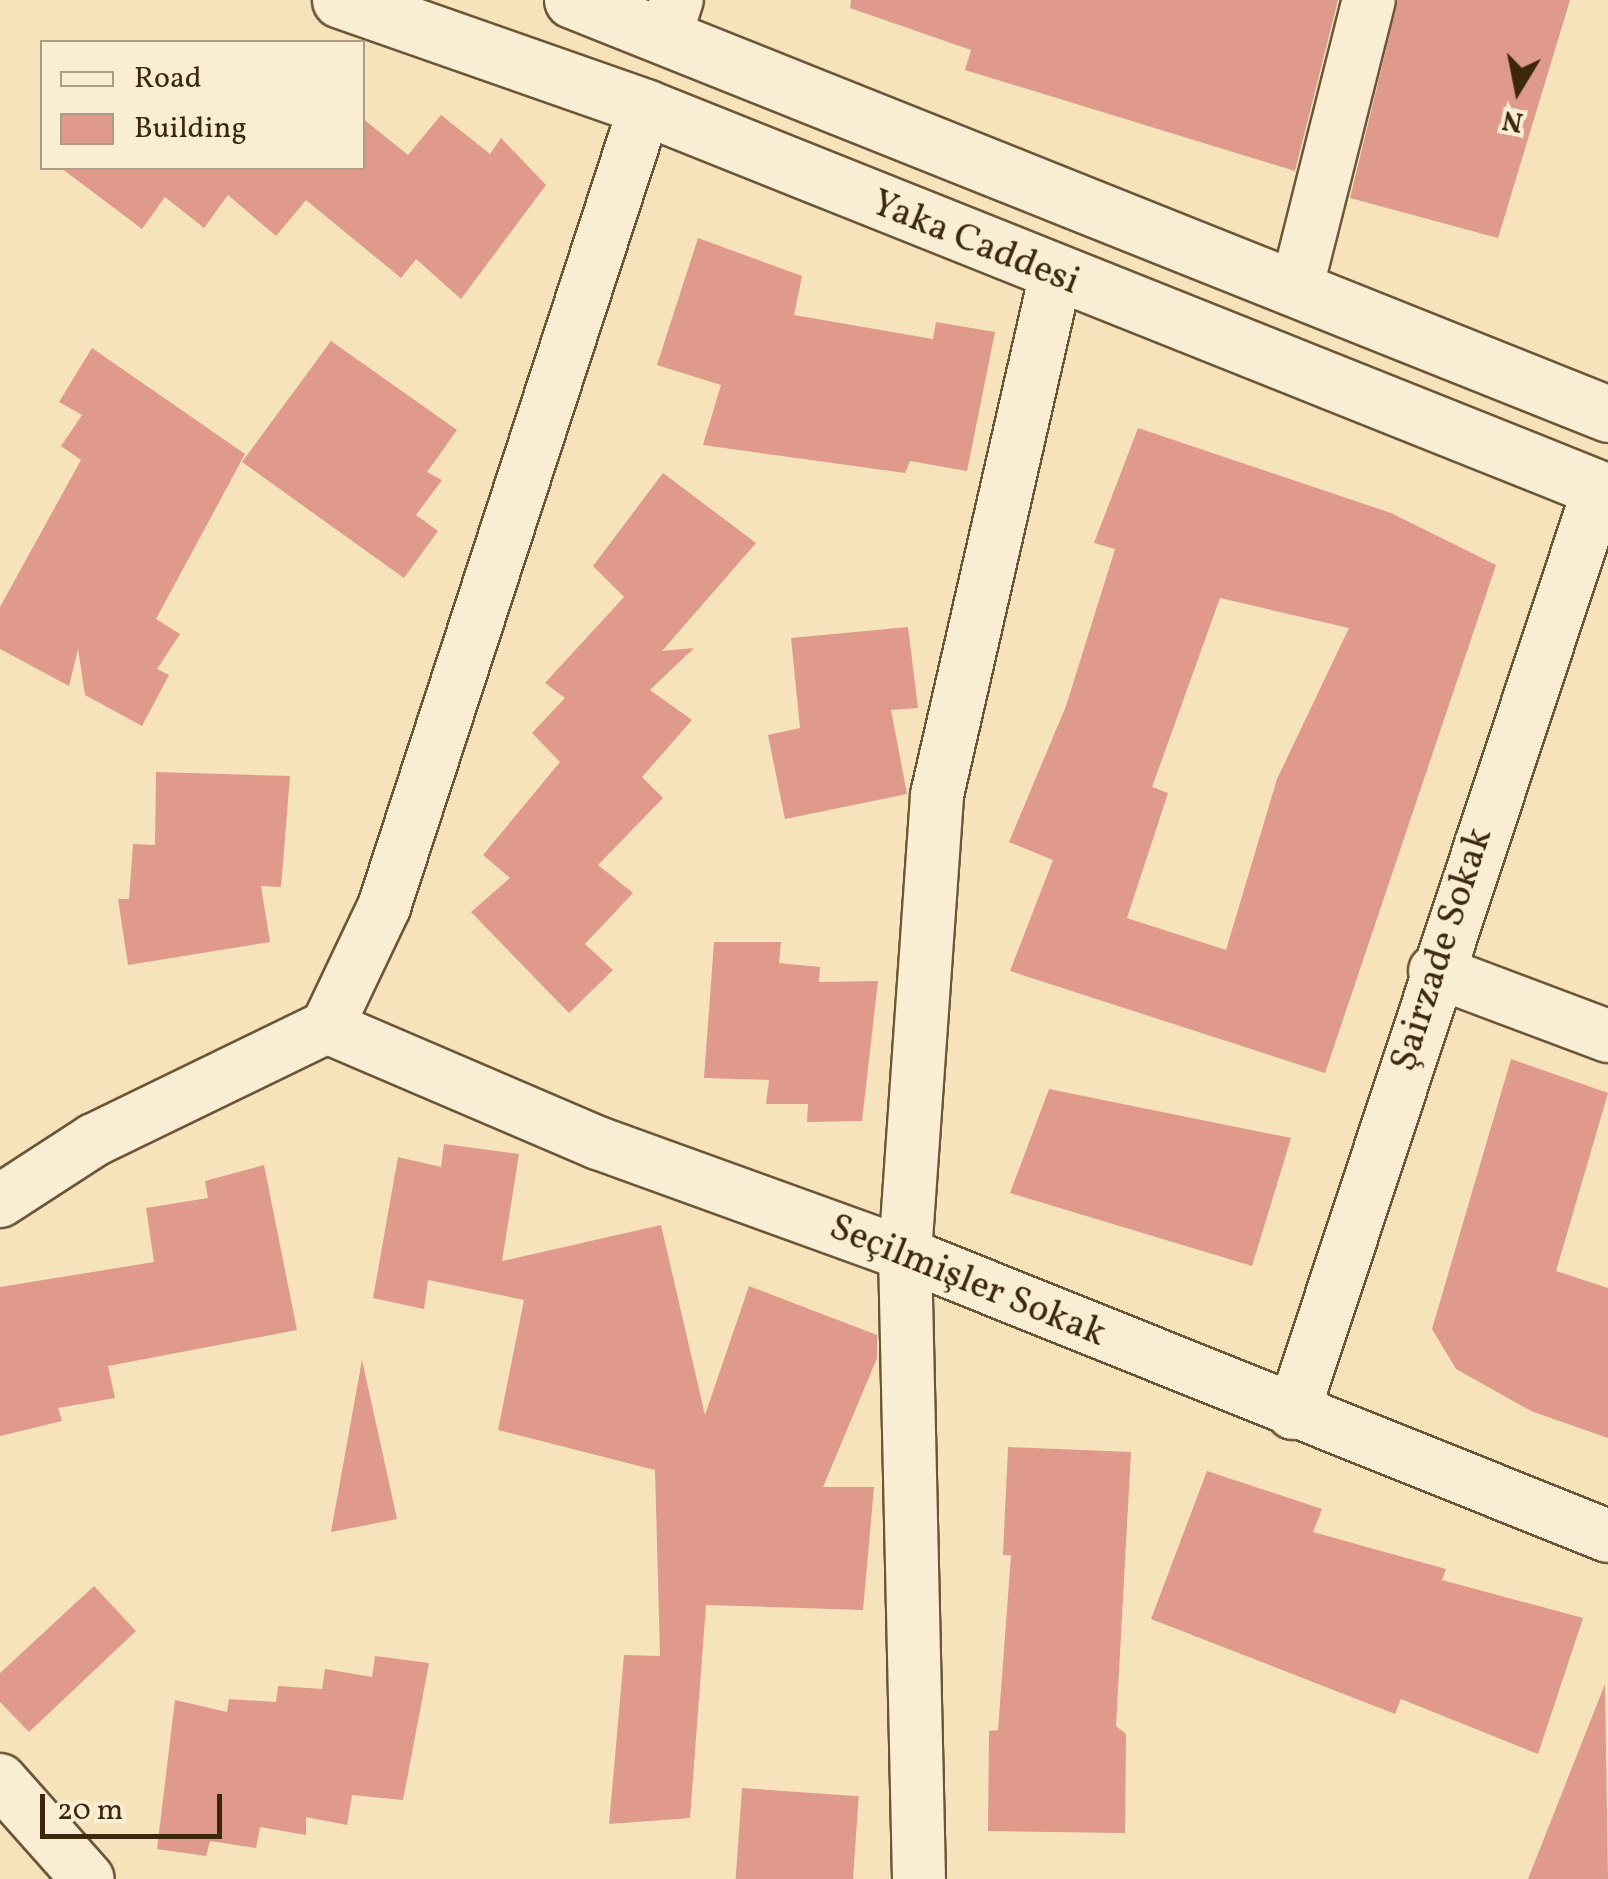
<!DOCTYPE html>
<html>
<head>
<meta charset="utf-8">
<style>
  body { margin:0 }
  #map { position:relative; width:1608px; height:1879px; overflow:hidden; background:#f6e3bb; font-family:Vollkorn,serif }
  div>[style] { position:absolute }
  [style*='--x'] { left:calc(var(--x)*1px); top:calc(var(--y)*1px); width:calc(var(--w)*1px); rotate:calc(var(--a)*1deg) }
  .building>* { inset:0; background:#e09a8b; transform-origin:0 0 }
  .roads { filter:drop-shadow(2px 0 #6a5737) drop-shadow(-2px 0 #6a5737) drop-shadow(0 2px #6a5737) drop-shadow(0 -2px #6a5737) }
  .minor>* { height:52px; margin:-26px; padding:0 26px; transform-origin:26px; border-radius:26px; background:#f9edd3 }
  .tertiary>* { height:55px; margin:-27.5px; padding:0 27.5px; transform-origin:27.5px; border-radius:27.5px; background:#f9edd3 }
  span { translate:-50% -50%; white-space:nowrap; text-align:center; line-height:1.15; -webkit-text-stroke:9px #f9edd3; paint-order:stroke }
  .street-label { font-size:38px; color:#3c280b }
  .legend { position:absolute; left:40px; top:40px; width:325px; height:130px; box-sizing:border-box; background:#f9edd3; border:2px solid #ad9e83; margin:0; padding:12px 18px; list-style:none; font-size:30px; color:#3c280b }
  .legend li { display:flex; align-items:center; gap:20px; height:50px }
  .legend b { width:50px; border:2px solid #ad9e83 }
  .north { position:absolute; left:1468px; top:40px; width:100px; height:100px; -webkit-text-stroke:8px #f9edd3; paint-order:stroke; rotate:190deg; font-size:28px; font-weight:700; line-height:40px; text-align:center; color:#3c280b }
  .north::after { content:''; display:block; margin:auto; width:35px; height:45px; background:#3c280b; clip-path:polygon(50% 0,100% 100%,50% 72%,0 100%) }
  .scale { position:absolute; left:40px; top:1794px; width:182px; height:45px; box-sizing:border-box; border:5px solid #3c280b; border-top:0; padding-left:12px; font-size:30px; line-height:35px; white-space:nowrap; color:#3c280b; -webkit-text-stroke:8px #f9edd3; paint-order:stroke }
</style>
</head>
<body>
<div id="map">
  <div class="building">
    <i style="clip-path:polygon(851px 0,1338px 0,1295px 171px,965px 70px,971px 50px,850px 8px)"></i>
    <i style="clip-path:polygon(1398px 0,1570px 0,1498px 238px,1350px 198px)"></i>
    <i style="clip-path:polygon(441px 115px,490px 154px,501px 138px,546px 185px,461px 299px,416px 259px,401px 278px,306px 200px,276px 236px,228px 195px,204px 228px,165px 197px,142px 229px,61px 168px,362px 168px,362px 118px,408px 155px)"></i>
    <i style="clip-path:polygon(698px 238px,802px 276px,794px 315px,933px 339px,936px 322px,995px 332px,967px 471px,910px 461px,905px 473px,703px 445px,721px 385px,657px 365px)"></i>
    <i style="clip-path:polygon(331px 341px,457px 430px,427px 472px,442px 480px,416px 515px,438px 531px,404px 578px,242px 462px)"></i>
    <i style="clip-path:polygon(92px 348px,245px 454px,156px 619px,180px 634px,157px 669px,169px 675px,142px 726px,85px 695px,78px 649px,69px 686px,0 649px,0 607px,81px 460px,61px 446px,82px 415px,59px 402px)"></i>
    <i style="clip-path:polygon(evenodd,1138px 428px,1391px 513px,1496px 565px,1325px 1073px,1010px 971px,1053px 860px,1009px 842px,1066px 706px,1115px 549px,1094px 543px,1138px 428px,1220px 598px,1349px 628px,1277px 779px,1226px 950px,1127px 918px,1168px 793px,1152px 787px,1220px 598px)"></i>
    <i style="clip-path:polygon(663px 473px,756px 543px,662px 651px,694px 648px,650px 690px,692px 720px,642px 777px,663px 798px,598px 865px,633px 893px,585px 944px,613px 970px,569px 1013px,471px 912px,510px 878px,483px 855px,560px 762px,532px 733px,565px 698px,545px 683px,624px 597px,593px 566px)"></i>
    <i style="clip-path:polygon(908px 627px,918px 708px,891px 710px,907px 794px,785px 819px,768px 735px,800px 728px,791px 638px)"></i>
    <i style="clip-path:polygon(156px 772px,290px 776px,281px 887px,261px 886px,270px 942px,128px 965px,118px 899px,129px 899px,133px 844px,155px 845px)"></i>
    <i style="clip-path:polygon(714px 942px,781px 942px,779px 963px,820px 967px,819px 982px,878px 981px,862px 1121px,807px 1122px,808px 1104px,766px 1104px,769px 1080px,704px 1078px)"></i>
    <i style="clip-path:polygon(1511px 1059px,1608px 1093px,1556px 1271px,1608px 1288px,1608px 1438px,1531px 1411px,1456px 1369px,1432px 1329px)"></i>
    <i style="clip-path:polygon(1049px 1089px,1291px 1138px,1252px 1266px,1010px 1193px)"></i>
    <i style="clip-path:polygon(444px 1144px,519px 1154px,502px 1261px,661px 1225px,705px 1415px,749px 1286px,877px 1335px,877px 1358px,823px 1487px,874px 1487px,863px 1610px,706px 1605px,690px 1818px,609px 1824px,624px 1655px,660px 1656px,655px 1470px,498px 1430px,524px 1300px,428px 1280px,424px 1309px,373px 1298px,398px 1157px,441px 1167px)"></i>
    <i style="clip-path:polygon(264px 1165px,297px 1330px,108px 1366px,115px 1398px,58px 1408px,62px 1421px,0 1436px,0 1287px,154px 1262px,146px 1208px,208px 1198px,205px 1181px)"></i>
    <i style="clip-path:polygon(362px 1360px,397px 1519px,331px 1532px)"></i>
    <i style="clip-path:polygon(1008px 1447px,1131px 1452px,1116px 1726px,1126px 1734px,1125px 1833px,988px 1831px,989px 1731px,998px 1730px,1011px 1555px,1003px 1555px)"></i>
    <i style="clip-path:polygon(1207px 1471px,1322px 1509px,1313px 1532px,1446px 1569px,1442px 1580px,1583px 1618px,1538px 1754px,1401px 1699px,1395px 1714px,1151px 1619px)"></i>
    <i style="clip-path:polygon(94px 1586px,136px 1631px,29px 1732px,0 1702px,0 1673px)"></i>
    <i style="clip-path:polygon(375px 1656px,429px 1663px,403px 1800px,352px 1795px,347px 1825px,306px 1817px,306px 1835px,260px 1827px,256px 1848px,210px 1841px,206px 1856px,157px 1849px,175px 1700px,227px 1712px,229px 1699px,276px 1702px,278px 1686px,322px 1689px,325px 1669px,372px 1677px)"></i>
    <i style="clip-path:polygon(1605px 1684px,1608px 1879px,1528px 1879px)"></i>
    <i style="left:742px;top:1788px;width:117px;height:91px;rotate:4deg"></i>
  </div>
  <div class="roads">
    <div class="minor">
      <i style="--x:666;--y:33;--w:35;--a:-72"></i>
      <i style="--x:1296;--y:290;--w:299;--a:-75.9"></i>
      <i style="--x:1435;--y:971;--w:185;--a:20.6"></i>
      <i style="--x:327;--y:1027;--w:295;--a:23.2"></i>
      <i style="--x:598;--y:1143;--w:326;--a:19.9"></i>
      <i style="--x:905;--y:1254;--w:757;--a:21.86"></i>
      <i style="--x:0;--y:1201;--w:112;--a:-33"></i>
      <i style="--x:94;--y:1140;--w:259;--a:-25.9"></i>
      <i style="--x:327;--y:1027;--w:133;--a:-64.6"></i>
      <i style="--x:384;--y:907;--w:841;--a:-71.93"></i>
      <i style="--x:1293;--y:1413;--w:973;--a:-71.68"></i>
      <i style="--x:0;--y:1780;--w:132;--a:48.4"></i>
      <i style="--x:919;--y:1879;--w:625;--a:-91.28"></i>
      <i style="--x:905;--y:1254;--w:460;--a:-86"></i>
      <i style="--x:937;--y:795;--w:530;--a:-77.14"></i>
    </div>
    <div class="tertiary">
      <i style="--x:340;--y:0;--w:323;--a:19.3"></i>
      <i style="--x:645;--y:107;--w:1037;--a:21.79"></i>
      <i style="--x:572;--y:0;--w:1116;--a:21.78"></i>
    </div>
  </div>
  <div class="street-label">
    <span style="left:975px;top:244px;rotate:22deg">Yaka Caddesi</span>
    <span style="left:1443px;top:950px;rotate:-72deg">Şairzade Sokak</span>
    <span style="left:967px;top:1282px;rotate:22deg">Seçilmişler Sokak</span>
  </div>
  <ul class="legend">
  <li><b style="height:12px;background:#f9edd3"></b>Road</li>
  <li><b style="height:28px;background:#e09a8b"></b>Building</li>
  </ul>
  <div class="north">N</div>
  <div class="scale">20 m</div>
</div>
</body>
</html>
